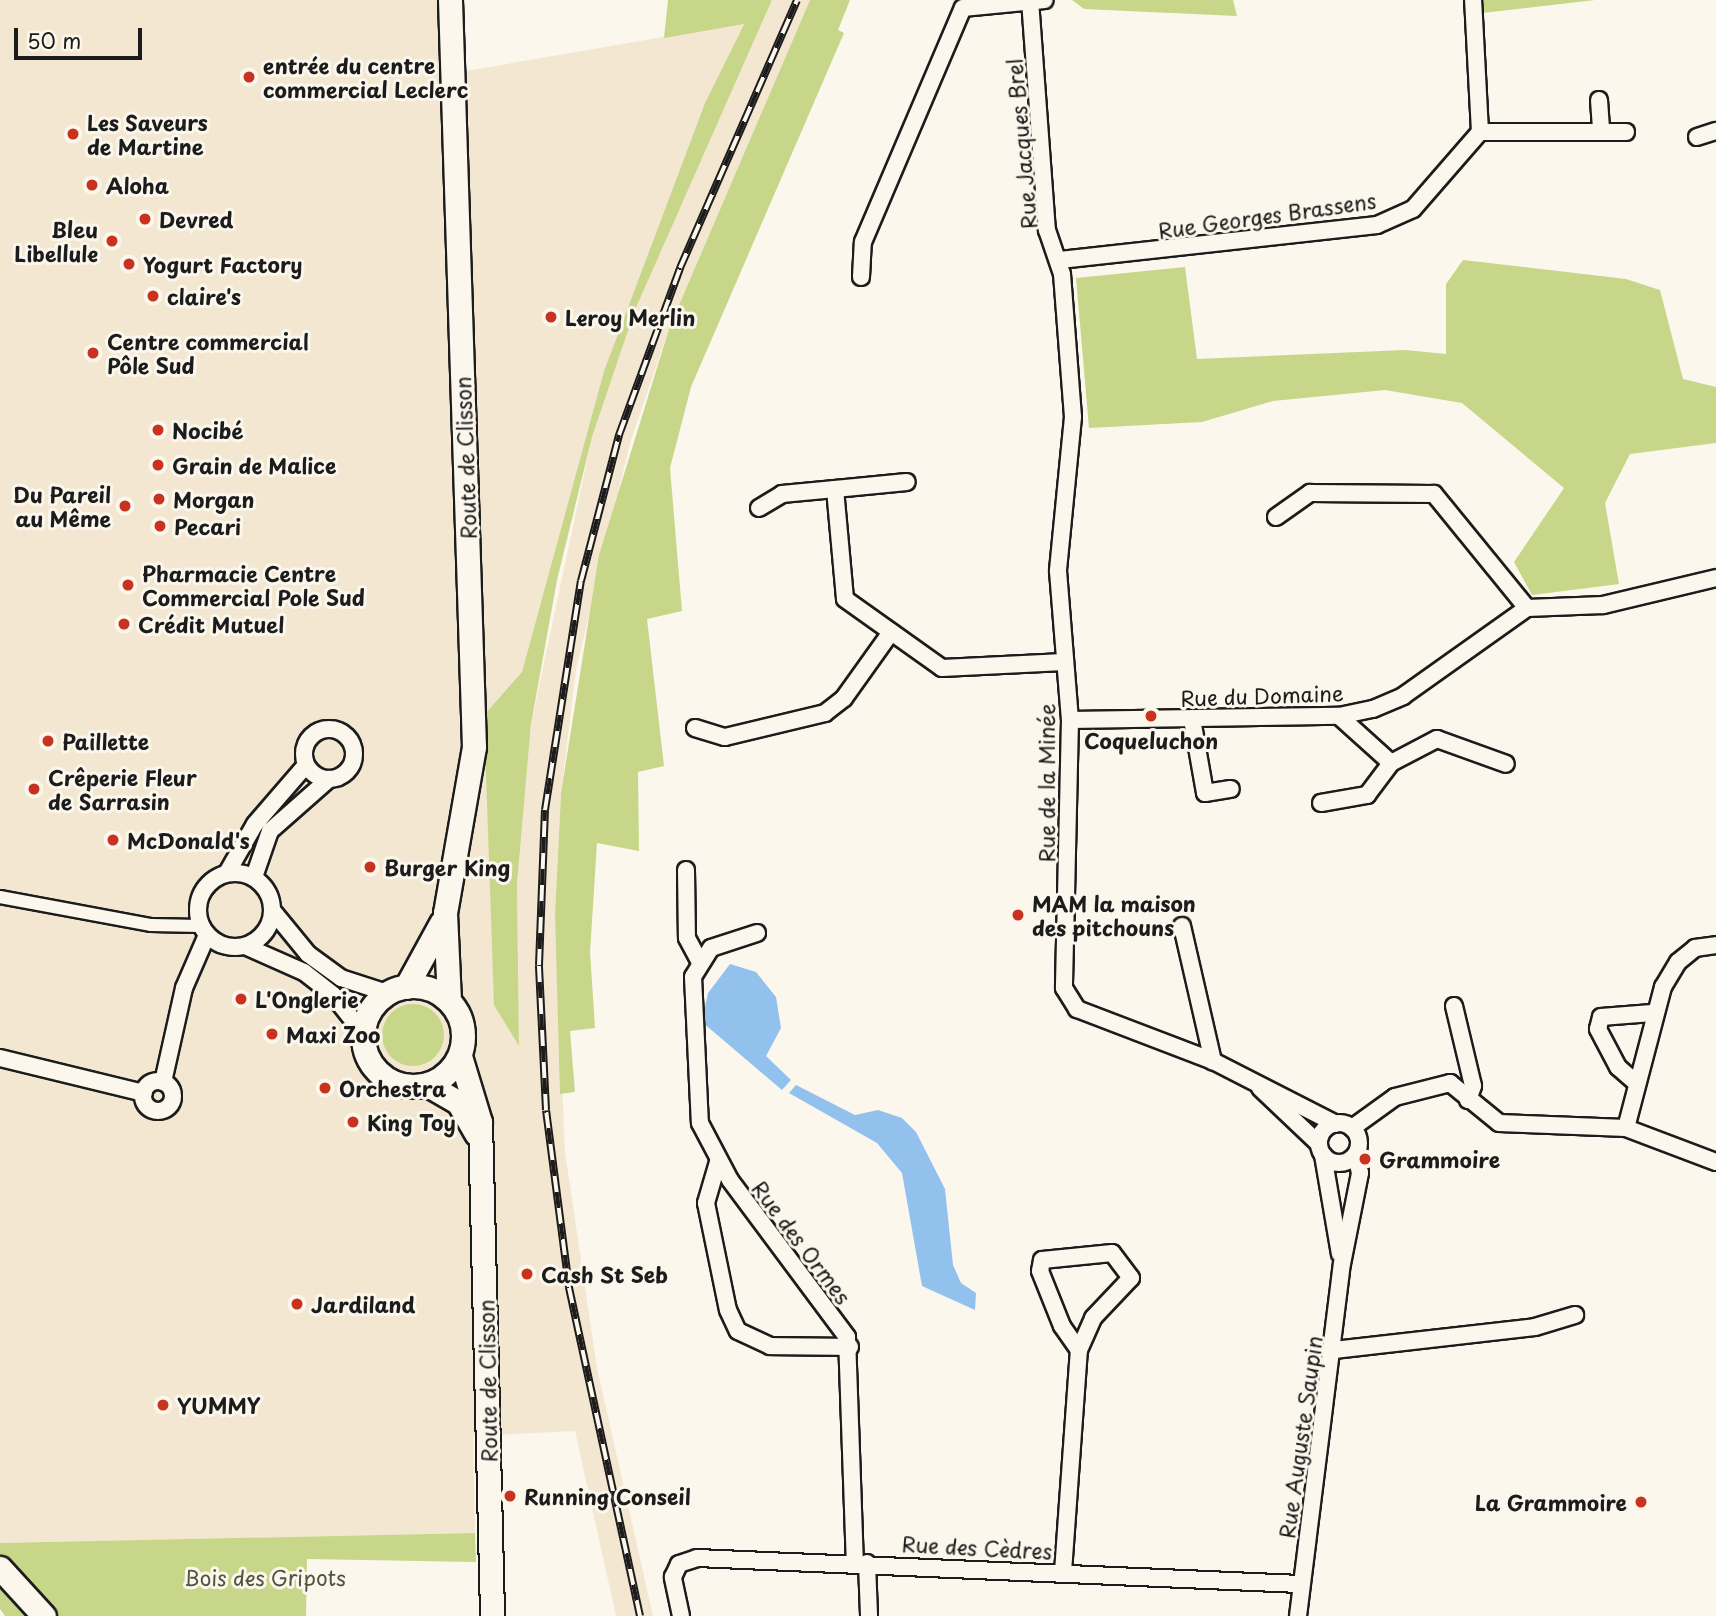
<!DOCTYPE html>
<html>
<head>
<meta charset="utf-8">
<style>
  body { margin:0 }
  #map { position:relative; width:1716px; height:1616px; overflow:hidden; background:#fbf7ec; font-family:"Playpen Sans",sans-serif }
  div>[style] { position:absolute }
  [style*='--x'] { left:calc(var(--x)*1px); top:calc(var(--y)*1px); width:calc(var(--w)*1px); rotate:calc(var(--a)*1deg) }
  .built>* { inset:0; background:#f3e7d2 }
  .green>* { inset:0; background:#c8d68a }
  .round { border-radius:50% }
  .water>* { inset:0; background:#92c1ed }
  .roads { filter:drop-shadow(2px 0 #1c1c1c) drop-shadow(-2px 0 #1c1c1c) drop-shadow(0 2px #1c1c1c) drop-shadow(0 -2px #1c1c1c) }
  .pedestrian>* { height:12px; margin:-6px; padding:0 6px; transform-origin:6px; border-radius:6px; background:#fbf7ec }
  .minor>* { height:16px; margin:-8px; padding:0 8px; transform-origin:8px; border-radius:8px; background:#fbf7ec }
  .minor>.ring { margin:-8px; padding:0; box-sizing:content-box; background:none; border:16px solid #fbf7ec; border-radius:50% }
  .secondary>* { height:23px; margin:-11.5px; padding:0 11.5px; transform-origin:11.5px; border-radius:11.5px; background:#fbf7ec }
  .secondary>.ring { margin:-11.5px; padding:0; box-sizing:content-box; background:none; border:23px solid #fbf7ec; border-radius:50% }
  .rail>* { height:8px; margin-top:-4px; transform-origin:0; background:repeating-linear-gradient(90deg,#fbf7ec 0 16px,#1c1c1c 0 32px); box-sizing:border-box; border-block:2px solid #1c1c1c }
  .dots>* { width:19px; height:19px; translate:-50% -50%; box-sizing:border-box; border:4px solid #fbf7ec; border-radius:50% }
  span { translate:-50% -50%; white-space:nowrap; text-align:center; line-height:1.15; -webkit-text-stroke:6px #fbf7ec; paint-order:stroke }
  .poi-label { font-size:21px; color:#1c1c1c; font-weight:700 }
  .left { translate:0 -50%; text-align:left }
  .right { translate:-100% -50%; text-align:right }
  .street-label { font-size:21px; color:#1c1c1c }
  .park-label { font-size:21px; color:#50543d }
  .scale { position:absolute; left:14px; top:28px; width:128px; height:32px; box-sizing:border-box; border:4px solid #1c1c1c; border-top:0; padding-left:9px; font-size:21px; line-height:24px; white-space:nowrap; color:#1c1c1c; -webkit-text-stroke:5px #fbf7ec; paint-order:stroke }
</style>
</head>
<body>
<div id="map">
  <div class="built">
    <i style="clip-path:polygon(0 0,462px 0,466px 71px,744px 23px,705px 103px,604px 371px,522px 672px,484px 715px,519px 1044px,517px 884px,531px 724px,592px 437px,635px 310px,772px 0,810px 0,670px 326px,630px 443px,576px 670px,561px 793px,555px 914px,565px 1152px,597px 1368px,653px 1616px,616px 1616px,575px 1431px,473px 1436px,475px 1533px,0 1543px)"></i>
  </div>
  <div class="green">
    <i style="clip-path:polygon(668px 0,772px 0,635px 310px,592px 437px,557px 580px,531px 724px,517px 884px,519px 1046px,494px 1005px,484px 715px,522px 672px,604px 371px,705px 103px,744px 24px,664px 38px)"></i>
    <i style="clip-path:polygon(810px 0,850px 0,838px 30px,844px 33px,691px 387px,670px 468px,682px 611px,647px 619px,664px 766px,638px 772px,639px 851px,597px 843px,590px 952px,595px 1028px,570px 1031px,575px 1092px,560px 1094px,555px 914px,561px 793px,599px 555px,670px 326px)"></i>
    <i style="clip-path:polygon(1072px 0,1233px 0,1237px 16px,1084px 9px)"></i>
    <i style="clip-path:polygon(1481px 0,1595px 0,1482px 13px)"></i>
    <i style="clip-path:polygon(1463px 260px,1626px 279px,1660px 290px,1683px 379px,1716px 387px,1716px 443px,1630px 454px,1605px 503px,1619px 584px,1532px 595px,1514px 562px,1564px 488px,1462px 403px,1385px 390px,1273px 401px,1202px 422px,1089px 428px,1076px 278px,1185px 267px,1197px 359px,1405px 350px,1446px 354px,1446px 284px)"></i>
    <i class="round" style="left:382px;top:1004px;width:62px;height:62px"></i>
    <i style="clip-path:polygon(475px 1533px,476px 1562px,307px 1559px,306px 1616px,5px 1616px,0 1609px,0 1543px)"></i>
  </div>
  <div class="water">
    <i style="clip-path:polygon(730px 964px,756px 972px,776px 997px,781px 1028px,766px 1056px,791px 1080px,782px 1090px,702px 1022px,708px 993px)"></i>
    <i style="clip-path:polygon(796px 1085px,855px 1115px,878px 1110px,902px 1118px,916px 1132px,945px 1189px,953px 1265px,961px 1283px,976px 1293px,975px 1310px,922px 1286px,902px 1173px,877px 1143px,789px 1093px)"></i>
  </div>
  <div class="roads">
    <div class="pedestrian">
      <i style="--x:0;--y:897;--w:154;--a:10.5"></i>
      <i style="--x:151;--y:925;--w:50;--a:1.1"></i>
    </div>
    <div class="minor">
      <i style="--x:1030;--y:0;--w:231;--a:85.8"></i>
      <i style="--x:1047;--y:230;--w:46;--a:71.2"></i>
      <i style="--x:1062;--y:274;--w:143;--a:85.6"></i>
      <i style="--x:1073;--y:417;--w:155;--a:95.6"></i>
      <i style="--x:1058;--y:571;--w:149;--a:85.4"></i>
      <i style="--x:1070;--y:720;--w:268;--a:91.3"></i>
      <i style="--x:1064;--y:988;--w:25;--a:58"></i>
      <i style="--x:1077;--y:1009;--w:146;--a:20.9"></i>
      <i style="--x:1213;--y:1061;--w:138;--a:27.1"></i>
      <i style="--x:1599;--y:100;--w:28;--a:86"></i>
      <i style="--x:1480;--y:132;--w:146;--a:0"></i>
      <i style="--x:1697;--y:137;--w:20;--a:-18"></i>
      <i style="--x:1060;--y:260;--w:319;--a:-6.3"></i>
      <i style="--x:1377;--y:225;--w:39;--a:-24"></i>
      <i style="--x:1413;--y:209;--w:102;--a:-49"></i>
      <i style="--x:1480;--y:132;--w:132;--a:-93"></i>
      <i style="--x:861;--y:277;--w:35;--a:-87"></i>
      <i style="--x:863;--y:242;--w:254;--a:-66.9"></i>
      <i style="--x:963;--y:8;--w:82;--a:-5.6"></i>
      <i style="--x:835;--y:489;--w:72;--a:-5.6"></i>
      <i style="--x:759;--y:508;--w:27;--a:-31"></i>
      <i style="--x:782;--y:494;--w:53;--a:-5.4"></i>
      <i style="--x:835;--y:489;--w:110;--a:84.8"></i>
      <i style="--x:845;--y:599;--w:119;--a:35.4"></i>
      <i style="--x:942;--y:668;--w:122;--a:-2.8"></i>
      <i style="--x:1276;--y:517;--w:42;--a:-35.2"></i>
      <i style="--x:1310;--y:493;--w:124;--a:0.5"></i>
      <i style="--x:1434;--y:494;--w:147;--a:50.8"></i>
      <i style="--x:1339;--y:716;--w:70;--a:42.1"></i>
      <i style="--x:1192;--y:719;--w:75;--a:80"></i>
      <i style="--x:1205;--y:793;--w:26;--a:-9"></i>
      <i style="--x:1070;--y:720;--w:269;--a:-0.9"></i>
      <i style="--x:1339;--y:716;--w:35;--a:-12"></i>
      <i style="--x:1373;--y:709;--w:33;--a:-23"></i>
      <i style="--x:1403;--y:696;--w:152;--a:-35.4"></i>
      <i style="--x:1527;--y:608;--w:76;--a:-2.3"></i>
      <i style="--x:1603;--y:605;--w:116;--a:-13.4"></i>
      <i style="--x:695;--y:728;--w:31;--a:17"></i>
      <i style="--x:725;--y:737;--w:103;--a:-13.5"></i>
      <i style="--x:825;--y:713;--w:24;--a:-38"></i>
      <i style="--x:844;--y:698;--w:81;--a:-54.5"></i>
      <i class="ring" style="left:304px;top:729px;width:34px;height:34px"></i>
      <i style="--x:1321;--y:803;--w:47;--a:-9.9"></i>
      <i style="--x:1367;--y:795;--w:40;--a:-53"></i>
      <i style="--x:1391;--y:763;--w:52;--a:-27.6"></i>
      <i style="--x:1437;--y:739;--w:73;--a:19.9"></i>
      <i style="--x:686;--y:870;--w:68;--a:89.2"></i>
      <i style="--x:687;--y:938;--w:27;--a:62"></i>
      <i class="ring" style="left:198px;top:873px;width:58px;height:58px"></i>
      <i style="--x:227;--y:873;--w:56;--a:-60.3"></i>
      <i style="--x:255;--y:824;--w:78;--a:-49.2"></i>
      <i style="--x:254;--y:877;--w:49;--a:-70.8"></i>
      <i style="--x:270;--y:831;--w:79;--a:-41.4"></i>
      <i style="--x:272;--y:910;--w:57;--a:50.7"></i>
      <i style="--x:308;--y:954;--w:41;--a:36"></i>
      <i style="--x:341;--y:978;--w:48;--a:18.1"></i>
      <i style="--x:1182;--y:926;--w:139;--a:77.1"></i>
      <i style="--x:757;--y:933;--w:48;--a:161.9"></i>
      <i style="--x:711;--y:948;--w:34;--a:122"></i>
      <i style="--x:693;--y:977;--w:146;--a:87.3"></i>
      <i style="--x:700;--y:1123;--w:64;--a:62.2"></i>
      <i style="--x:730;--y:1180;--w:196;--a:53.3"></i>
      <i style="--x:847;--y:1337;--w:225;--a:88"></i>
      <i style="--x:245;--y:946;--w:64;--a:23.8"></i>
      <i style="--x:304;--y:972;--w:37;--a:38"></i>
      <i style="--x:333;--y:995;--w:48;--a:51.7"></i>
      <i style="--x:1454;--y:1006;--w:82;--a:76.6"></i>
      <i style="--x:1473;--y:1086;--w:15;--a:110"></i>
      <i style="--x:0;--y:1058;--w:148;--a:13.7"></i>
      <i style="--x:1634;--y:1081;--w:21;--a:-139"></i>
      <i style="--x:1618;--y:1067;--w:43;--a:-117.8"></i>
      <i style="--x:1598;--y:1029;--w:12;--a:-76"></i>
      <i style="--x:1601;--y:1017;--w:51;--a:-4.5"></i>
      <i class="ring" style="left:143px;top:1081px;width:14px;height:14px"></i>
      <i style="--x:163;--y:1082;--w:96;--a:-77.4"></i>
      <i style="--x:184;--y:988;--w:58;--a:-66.5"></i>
      <i style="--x:1260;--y:1088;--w:81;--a:43.5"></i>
      <i class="ring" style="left:1319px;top:1123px;width:24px;height:24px"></i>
      <i style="--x:1352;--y:1128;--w:53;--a:-35.8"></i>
      <i style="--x:1395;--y:1097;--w:57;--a:-14.3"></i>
      <i style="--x:1450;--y:1083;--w:63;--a:39.2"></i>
      <i style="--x:1499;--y:1123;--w:127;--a:2.3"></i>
      <i style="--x:1626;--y:1128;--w:96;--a:20.7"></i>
      <i style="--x:1626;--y:1128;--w:146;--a:-75.3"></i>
      <i style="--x:1663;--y:987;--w:29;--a:-59"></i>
      <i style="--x:1678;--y:962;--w:22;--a:-39"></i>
      <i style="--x:1695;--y:948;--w:21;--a:-8"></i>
      <i style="--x:1323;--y:1155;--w:100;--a:80.3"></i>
      <i style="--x:718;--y:1162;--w:43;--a:106.3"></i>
      <i style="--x:706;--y:1203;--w:109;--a:78.4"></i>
      <i style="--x:728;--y:1310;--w:23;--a:65"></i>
      <i style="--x:738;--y:1331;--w:35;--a:25"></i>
      <i style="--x:770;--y:1346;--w:80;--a:0.7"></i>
      <i style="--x:1334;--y:1350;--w:202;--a:-6.5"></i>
      <i style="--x:1535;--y:1327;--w:42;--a:-16.7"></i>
      <i style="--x:867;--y:1563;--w:53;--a:87.8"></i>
      <i style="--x:1063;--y:1572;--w:223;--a:-85.9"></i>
      <i style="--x:1079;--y:1350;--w:35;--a:-66"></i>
      <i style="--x:1093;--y:1318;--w:55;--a:-46.5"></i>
      <i style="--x:1131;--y:1278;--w:31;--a:-127"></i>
      <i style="--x:1112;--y:1253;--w:70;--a:174.3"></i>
      <i style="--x:1042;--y:1260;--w:11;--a:100"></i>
      <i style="--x:1040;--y:1271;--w:59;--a:68.2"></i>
      <i style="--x:1062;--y:1326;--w:29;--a:55"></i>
      <i style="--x:681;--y:1616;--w:40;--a:-102"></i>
      <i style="--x:673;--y:1577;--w:14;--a:-65"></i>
      <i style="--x:679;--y:1564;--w:19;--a:-18"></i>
      <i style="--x:697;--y:1558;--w:604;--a:2.47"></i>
      <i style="--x:1298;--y:1616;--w:355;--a:-82.9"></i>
      <i style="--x:1342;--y:1264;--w:93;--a:-78.8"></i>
      <i style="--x:1360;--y:1173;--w:18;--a:-103"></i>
    </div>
    <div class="secondary">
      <i class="ring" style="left:363px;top:986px;width:77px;height:77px"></i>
      <i style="--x:406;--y:987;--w:73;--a:-61.3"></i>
      <i style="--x:449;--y:1001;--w:88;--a:-92.6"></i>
      <i style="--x:445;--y:913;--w:169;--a:-80.1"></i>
      <i style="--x:474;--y:747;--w:747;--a:-91.84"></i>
      <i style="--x:460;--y:1056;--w:69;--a:73.1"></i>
      <i style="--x:480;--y:1122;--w:494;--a:88.6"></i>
      <i style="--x:428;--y:1085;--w:34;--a:30"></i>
      <i style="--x:458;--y:1102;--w:36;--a:60"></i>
      <i style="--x:0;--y:1568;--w:65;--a:47.5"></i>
    </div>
  </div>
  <div class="rail">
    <i style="--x:640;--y:1616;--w:337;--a:-102.2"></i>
    <i style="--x:569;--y:1287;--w:178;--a:-97.4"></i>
    <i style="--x:546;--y:1110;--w:145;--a:-92.8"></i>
    <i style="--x:539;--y:965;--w:155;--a:-87.8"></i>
    <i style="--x:545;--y:810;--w:232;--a:-81.1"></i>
    <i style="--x:581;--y:581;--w:151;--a:-75.4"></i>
    <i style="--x:619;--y:435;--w:178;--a:-69.9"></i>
    <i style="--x:680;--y:268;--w:292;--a:-66.4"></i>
  </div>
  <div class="dots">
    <i style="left:249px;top:77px;background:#c8321e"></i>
    <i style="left:73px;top:134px;background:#c8321e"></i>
    <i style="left:92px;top:185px;background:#c8321e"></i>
    <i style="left:145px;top:219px;background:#c8321e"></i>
    <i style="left:112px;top:241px;background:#c8321e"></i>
    <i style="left:129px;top:264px;background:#c8321e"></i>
    <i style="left:153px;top:296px;background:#c8321e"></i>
    <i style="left:551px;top:317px;background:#c8321e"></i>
    <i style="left:93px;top:353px;background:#c8321e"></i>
    <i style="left:158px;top:430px;background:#c8321e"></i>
    <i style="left:158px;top:465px;background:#c8321e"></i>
    <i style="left:159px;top:499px;background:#c8321e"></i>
    <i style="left:125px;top:506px;background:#c8321e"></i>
    <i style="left:160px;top:526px;background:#c8321e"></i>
    <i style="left:128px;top:585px;background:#c8321e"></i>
    <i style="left:124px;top:624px;background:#c8321e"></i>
    <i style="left:1151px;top:716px;background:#c8321e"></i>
    <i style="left:48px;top:741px;background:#c8321e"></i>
    <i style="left:34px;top:789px;background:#c8321e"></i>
    <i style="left:113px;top:840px;background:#c8321e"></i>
    <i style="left:370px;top:867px;background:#c8321e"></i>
    <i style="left:1018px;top:915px;background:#c8321e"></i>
    <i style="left:241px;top:999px;background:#c8321e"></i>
    <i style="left:272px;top:1034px;background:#c8321e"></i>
    <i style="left:325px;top:1088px;background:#c8321e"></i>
    <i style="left:353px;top:1122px;background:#c8321e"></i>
    <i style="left:1365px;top:1159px;background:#c8321e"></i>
    <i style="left:527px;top:1274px;background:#c8321e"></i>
    <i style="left:297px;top:1304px;background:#c8321e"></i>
    <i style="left:163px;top:1405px;background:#c8321e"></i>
    <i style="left:510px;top:1496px;background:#c8321e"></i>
    <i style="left:1641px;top:1502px;background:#c8321e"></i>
  </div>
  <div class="poi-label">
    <span class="left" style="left:263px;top:77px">entrée du centre<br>commercial Leclerc</span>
    <span class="left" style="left:87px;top:134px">Les Saveurs<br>de Martine</span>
    <span class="left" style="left:106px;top:185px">Aloha</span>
    <span class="left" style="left:159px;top:219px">Devred</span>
    <span class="right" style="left:98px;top:241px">Bleu<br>Libellule</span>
    <span class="left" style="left:143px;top:264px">Yogurt Factory</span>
    <span class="left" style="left:167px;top:296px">claire's</span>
    <span class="left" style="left:565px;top:317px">Leroy Merlin</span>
    <span class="left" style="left:107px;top:353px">Centre commercial<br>Pôle Sud</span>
    <span class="left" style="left:172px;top:430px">Nocibé</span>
    <span class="left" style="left:172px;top:465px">Grain de Malice</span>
    <span class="right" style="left:111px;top:506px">Du Pareil<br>au Même</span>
    <span class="left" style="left:173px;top:499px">Morgan</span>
    <span class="left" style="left:174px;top:526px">Pecari</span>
    <span class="left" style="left:142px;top:585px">Pharmacie Centre<br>Commercial Pole Sud</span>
    <span class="left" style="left:138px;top:624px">Crédit Mutuel</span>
    <span style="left:1151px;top:740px">Coqueluchon</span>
    <span class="left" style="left:62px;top:741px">Paillette</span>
    <span class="left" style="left:48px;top:789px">Crêperie Fleur<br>de Sarrasin</span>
    <span class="left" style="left:127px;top:840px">McDonald's</span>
    <span class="left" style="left:384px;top:867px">Burger King</span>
    <span class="left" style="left:1032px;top:915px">MAM la maison<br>des pitchouns</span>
    <span class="left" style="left:255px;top:999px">L'Onglerie</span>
    <span class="left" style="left:286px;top:1034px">Maxi Zoo</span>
    <span class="left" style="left:339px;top:1088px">Orchestra</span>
    <span class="left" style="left:367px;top:1122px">King Toy</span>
    <span class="left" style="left:1379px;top:1159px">Grammoire</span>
    <span class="left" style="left:541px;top:1274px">Cash St Seb</span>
    <span class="left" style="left:311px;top:1304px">Jardiland</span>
    <span class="left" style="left:177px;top:1405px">YUMMY</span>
    <span class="left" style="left:524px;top:1496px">Running Conseil</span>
    <span class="right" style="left:1627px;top:1502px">La Grammoire</span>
  </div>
  <div class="street-label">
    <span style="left:1021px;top:144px;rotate:-95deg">Rue Jacques Brel</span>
    <span style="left:1267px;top:215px;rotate:-8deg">Rue Georges Brassens</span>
    <span style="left:465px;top:458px;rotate:-92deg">Route de Clisson</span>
    <span style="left:1262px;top:695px;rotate:-2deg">Rue du Domaine</span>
    <span style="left:1046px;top:783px;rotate:-90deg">Rue de la Minée</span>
    <span style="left:802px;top:1242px;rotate:53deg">Rue des Ormes</span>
    <span style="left:487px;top:1381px;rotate:-91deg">Route de Clisson</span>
    <span style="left:1300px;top:1437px;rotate:-82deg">Rue Auguste Saupin</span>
    <span style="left:977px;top:1547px;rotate:3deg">Rue des Cèdres</span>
  </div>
  <div class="park-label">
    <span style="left:265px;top:1577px">Bois des Gripots</span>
  </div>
  <div class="scale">50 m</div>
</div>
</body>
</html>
